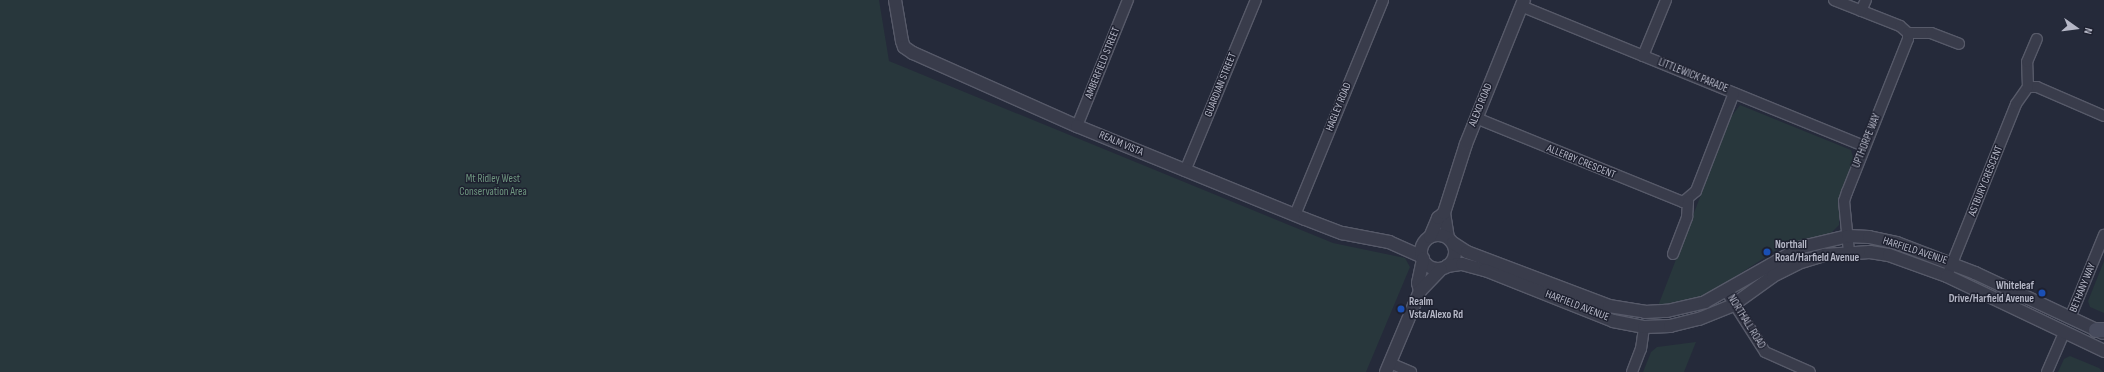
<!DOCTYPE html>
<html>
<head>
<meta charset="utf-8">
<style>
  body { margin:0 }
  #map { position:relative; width:2104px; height:372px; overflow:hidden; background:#252a3a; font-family:"Sofia Sans Condensed",sans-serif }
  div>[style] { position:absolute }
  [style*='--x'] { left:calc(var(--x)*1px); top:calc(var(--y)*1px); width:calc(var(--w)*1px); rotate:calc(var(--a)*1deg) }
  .green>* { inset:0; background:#28373c }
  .roads { filter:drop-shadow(1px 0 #575a69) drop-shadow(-1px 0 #575a69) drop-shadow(0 1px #575a69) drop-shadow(0 -1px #575a69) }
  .minor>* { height:10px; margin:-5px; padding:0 5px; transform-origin:5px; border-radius:5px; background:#393c4b }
  .tertiary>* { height:12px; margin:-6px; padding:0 6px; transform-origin:6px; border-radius:6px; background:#393c4b }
  .tertiary>.ring { margin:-6px; padding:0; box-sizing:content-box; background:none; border:12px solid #393c4b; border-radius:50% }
  .secondary>* { height:14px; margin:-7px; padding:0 7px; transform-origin:7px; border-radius:7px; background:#474b5d }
  .dots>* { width:11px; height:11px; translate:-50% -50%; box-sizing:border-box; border:2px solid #1e2130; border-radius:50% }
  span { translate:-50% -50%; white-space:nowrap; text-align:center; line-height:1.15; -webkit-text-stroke:3px #1e2130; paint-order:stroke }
  .street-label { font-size:11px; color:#b5b7c6 }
  .park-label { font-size:11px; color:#6e957f }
  .poi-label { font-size:11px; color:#b5b7c6; font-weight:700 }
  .left { translate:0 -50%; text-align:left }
  .right { translate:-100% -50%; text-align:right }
  .north { position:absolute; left:2056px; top:8px; width:40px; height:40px; -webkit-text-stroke:3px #1e2130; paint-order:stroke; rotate:104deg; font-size:11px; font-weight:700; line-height:16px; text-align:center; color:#b5b7c6 }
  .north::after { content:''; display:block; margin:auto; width:14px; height:18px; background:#b5b7c6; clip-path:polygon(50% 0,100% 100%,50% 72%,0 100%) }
</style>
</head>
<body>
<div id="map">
  <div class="green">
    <i style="clip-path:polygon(0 0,879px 0,889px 61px,1333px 243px,1405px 258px,1410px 267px,1366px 372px,0 372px)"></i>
    <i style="clip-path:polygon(1740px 105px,1851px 150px,1854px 161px,1840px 199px,1839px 225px,1831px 233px,1778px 249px,1707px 295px,1658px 306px,1731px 117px)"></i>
    <i style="clip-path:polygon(2104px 261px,2104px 313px,2090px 307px,2088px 301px)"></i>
    <i style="clip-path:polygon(1696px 342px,1684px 372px,1643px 372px,1651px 352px,1657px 347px)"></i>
    <i style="clip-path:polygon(2070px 356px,2099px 368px,2103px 372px,2058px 372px,2064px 359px)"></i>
  </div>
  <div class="roads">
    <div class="minor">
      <i style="--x:1834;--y:0;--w:71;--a:21.5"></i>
      <i style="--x:1900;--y:26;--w:11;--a:41"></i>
      <i style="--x:1908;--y:33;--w:6;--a:90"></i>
      <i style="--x:1908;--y:39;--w:165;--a:111.7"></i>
      <i style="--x:1847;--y:192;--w:9;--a:108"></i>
      <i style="--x:1844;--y:201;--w:51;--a:84.4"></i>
      <i style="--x:1521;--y:6;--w:370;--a:22.2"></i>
      <i style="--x:1861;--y:11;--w:12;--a:-66"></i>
      <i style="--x:1908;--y:33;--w:23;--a:0"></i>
      <i style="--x:1931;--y:33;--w:30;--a:21"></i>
      <i style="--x:1643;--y:56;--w:61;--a:-67.7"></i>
      <i style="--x:2028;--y:87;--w:9;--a:0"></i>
      <i style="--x:2037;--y:87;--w:73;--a:23.4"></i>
      <i style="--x:1476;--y:118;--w:223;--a:22.1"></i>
      <i style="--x:1683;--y:202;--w:17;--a:-40"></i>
      <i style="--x:1696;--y:191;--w:105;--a:-68.8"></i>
      <i style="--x:1077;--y:126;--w:136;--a:-68"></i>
      <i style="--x:1185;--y:171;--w:185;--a:-67.5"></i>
      <i style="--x:1295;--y:215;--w:232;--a:-67.7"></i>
      <i style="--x:1673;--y:254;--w:40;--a:-69"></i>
      <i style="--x:1687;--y:217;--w:16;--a:-86"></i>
      <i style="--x:1949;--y:271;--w:180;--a:-68.1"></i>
      <i style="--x:2016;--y:104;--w:21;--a:-55"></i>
      <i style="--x:2028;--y:87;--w:25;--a:-92"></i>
      <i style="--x:2027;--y:62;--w:25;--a:-67"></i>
      <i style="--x:1726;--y:291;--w:72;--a:57.4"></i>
      <i style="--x:1765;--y:352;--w:49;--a:24"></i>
      <i style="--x:2070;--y:318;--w:90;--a:-67.7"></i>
      <i style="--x:1390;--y:363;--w:23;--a:23"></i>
      <i style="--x:1632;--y:372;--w:25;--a:-69"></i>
      <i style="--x:1641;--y:349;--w:22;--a:-82"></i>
      <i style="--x:2047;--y:372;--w:43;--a:-66.4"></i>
    </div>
    <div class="tertiary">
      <i style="--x:895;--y:0;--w:42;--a:80.3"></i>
      <i style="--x:902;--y:41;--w:6;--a:72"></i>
      <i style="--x:904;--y:47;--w:11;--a:34"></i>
      <i style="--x:913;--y:53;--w:180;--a:24"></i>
      <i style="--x:1077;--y:126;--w:246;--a:22.2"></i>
      <i style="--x:1305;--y:219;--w:40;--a:21"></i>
      <i style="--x:1342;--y:233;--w:48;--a:10.8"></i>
      <i style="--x:1389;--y:242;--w:35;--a:24"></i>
      <i style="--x:1444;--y:213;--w:25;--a:81"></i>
      <i class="ring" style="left:1421px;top:235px;width:22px;height:22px"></i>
      <i style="--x:1430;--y:237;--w:21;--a:-67"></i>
      <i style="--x:1438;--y:218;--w:8;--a:-40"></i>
      <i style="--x:1444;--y:213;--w:72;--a:-72.3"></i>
      <i style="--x:1466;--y:144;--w:155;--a:-68.1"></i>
      <i style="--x:1453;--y:243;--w:17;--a:33"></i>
      <i style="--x:1467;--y:252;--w:152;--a:20.8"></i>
      <i style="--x:1609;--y:306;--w:36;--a:9"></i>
      <i style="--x:1645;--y:312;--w:22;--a:-3"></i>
      <i style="--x:1667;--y:311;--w:39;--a:-13"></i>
      <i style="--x:1705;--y:302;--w:112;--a:-29.6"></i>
      <i style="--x:1802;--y:247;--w:47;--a:-13.4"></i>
      <i style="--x:1848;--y:236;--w:21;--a:3"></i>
      <i style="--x:1869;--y:237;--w:29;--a:12"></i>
      <i style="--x:1897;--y:243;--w:84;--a:21"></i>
      <i style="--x:1975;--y:273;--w:141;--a:25.1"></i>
      <i style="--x:1447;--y:266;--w:15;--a:-8"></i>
      <i style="--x:1462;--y:264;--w:24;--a:15"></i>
      <i style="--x:1485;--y:270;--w:138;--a:21.7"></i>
      <i style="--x:1613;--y:321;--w:32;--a:11"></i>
      <i style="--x:1644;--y:327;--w:26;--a:-2"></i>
      <i style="--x:1670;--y:326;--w:30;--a:-14"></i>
      <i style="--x:1699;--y:319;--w:37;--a:-22"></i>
      <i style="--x:1733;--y:305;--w:49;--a:-35.9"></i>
      <i style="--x:1773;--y:276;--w:28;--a:-27"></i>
      <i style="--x:1798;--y:263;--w:28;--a:-17"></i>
      <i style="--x:1825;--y:255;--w:45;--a:-3.8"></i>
      <i style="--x:1870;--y:252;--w:19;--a:9"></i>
      <i style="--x:1889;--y:255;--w:62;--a:19.9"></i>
      <i style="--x:1947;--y:276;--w:174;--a:25.5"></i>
      <i style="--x:1420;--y:291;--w:8;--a:-104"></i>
      <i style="--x:1418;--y:283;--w:25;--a:-78"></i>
      <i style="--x:1386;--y:372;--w:88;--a:-67.2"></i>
      <i style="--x:1420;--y:291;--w:30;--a:-46"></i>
    </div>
    <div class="secondary">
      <i style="--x:2096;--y:330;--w:8;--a:0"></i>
    </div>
  </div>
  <div class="dots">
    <i style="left:1767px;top:252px;background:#1a4fb4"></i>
    <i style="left:2042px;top:293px;background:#1a4fb4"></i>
    <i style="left:1401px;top:309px;background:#1a4fb4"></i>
  </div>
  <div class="street-label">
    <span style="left:1103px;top:63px;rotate:-68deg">AMBERFIELD STREET</span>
    <span style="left:1693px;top:76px;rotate:22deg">LITTLEWICK PARADE</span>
    <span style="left:1221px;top:85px;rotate:-68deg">GUARDIAN STREET</span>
    <span style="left:1481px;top:105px;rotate:-68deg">ALEXO ROAD</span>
    <span style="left:1339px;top:107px;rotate:-68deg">HAGLEY ROAD</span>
    <span style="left:1867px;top:141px;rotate:-68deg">UPTHORPE WAY</span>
    <span style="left:1121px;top:144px;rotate:23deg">REALM VISTA</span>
    <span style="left:1581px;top:162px;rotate:22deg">ALLERBY CRESCENT</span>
    <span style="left:1986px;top:181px;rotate:-68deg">ASTBURY CRESCENT</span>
    <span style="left:1915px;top:251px;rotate:18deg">HARFIELD AVENUE</span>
    <span style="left:2083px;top:288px;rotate:-68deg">BETHANY WAY</span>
    <span style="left:1577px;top:306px;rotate:21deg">HARFIELD AVENUE</span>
    <span style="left:1746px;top:322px;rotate:58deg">NORTHALL ROAD</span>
  </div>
  <div class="park-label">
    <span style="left:493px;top:186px">Mt Ridley West<br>Conservation Area</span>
  </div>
  <div class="poi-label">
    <span class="left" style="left:1775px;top:252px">Northall<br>Road/Harfield Avenue</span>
    <span class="right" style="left:2034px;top:293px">Whiteleaf<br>Drive/Harfield Avenue</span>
    <span class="left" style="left:1409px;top:309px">Realm<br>Vsta/Alexo Rd</span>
  </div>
  <div class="north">N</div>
</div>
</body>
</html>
